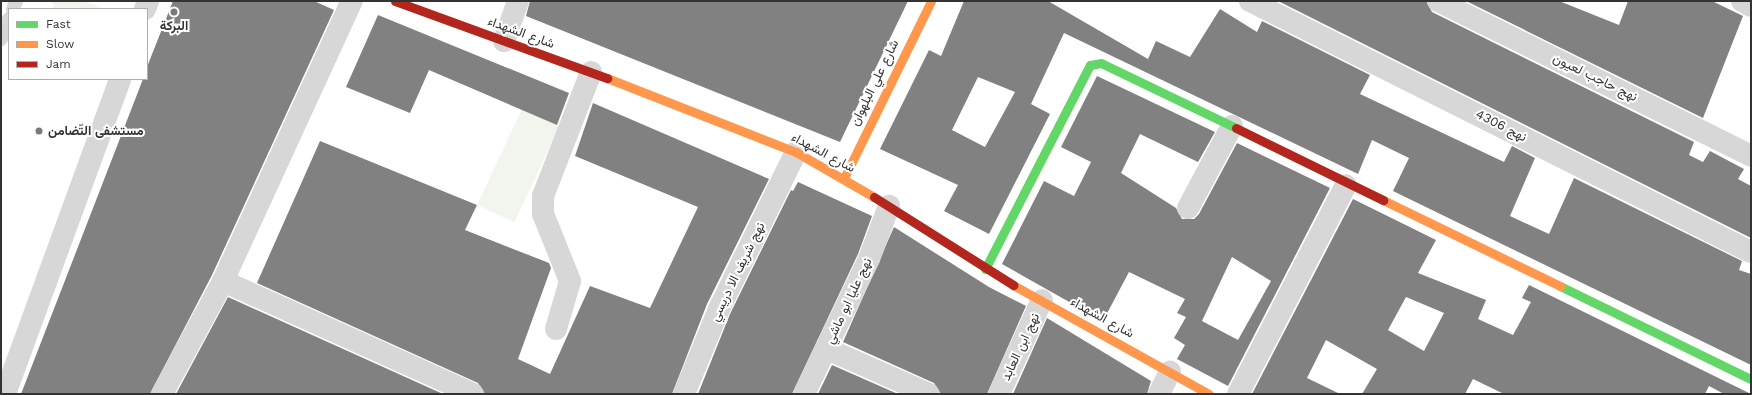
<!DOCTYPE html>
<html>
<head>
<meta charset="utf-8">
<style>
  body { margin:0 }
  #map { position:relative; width:1752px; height:395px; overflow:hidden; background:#fff; font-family:"Work Sans",Vazirmatn,sans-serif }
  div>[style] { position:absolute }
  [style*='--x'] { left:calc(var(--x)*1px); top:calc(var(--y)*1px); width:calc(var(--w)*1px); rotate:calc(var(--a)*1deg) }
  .green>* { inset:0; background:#f1f5ed; transform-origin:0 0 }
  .building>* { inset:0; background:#818181 }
  .lane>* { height:14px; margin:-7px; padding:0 7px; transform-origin:7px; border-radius:7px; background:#d7d7d7 }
  .street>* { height:22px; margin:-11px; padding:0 11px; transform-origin:11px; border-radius:11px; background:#d7d7d7 }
  .fast>* { height:9px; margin:-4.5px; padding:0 4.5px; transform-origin:4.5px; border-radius:4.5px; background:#63d668 }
  .slow>* { height:9px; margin:-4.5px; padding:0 4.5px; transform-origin:4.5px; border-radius:4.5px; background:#ff974d }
  .jam>* { height:9px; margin:-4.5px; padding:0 4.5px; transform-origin:4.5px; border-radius:4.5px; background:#b3261e }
  .dots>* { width:11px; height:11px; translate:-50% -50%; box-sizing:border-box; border:2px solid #fff; border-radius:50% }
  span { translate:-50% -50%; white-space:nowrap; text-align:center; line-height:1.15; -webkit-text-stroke:4px #fff; paint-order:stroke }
  .poi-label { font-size:13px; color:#333; font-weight:700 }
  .left { translate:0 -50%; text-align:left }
  .street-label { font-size:13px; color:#333 }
  .frame { position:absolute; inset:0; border:2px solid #333; pointer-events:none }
  .legend { position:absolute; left:8px; top:8px; width:140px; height:72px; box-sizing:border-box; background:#fff; border:1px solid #adadad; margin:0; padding:5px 7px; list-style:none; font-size:12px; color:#333 }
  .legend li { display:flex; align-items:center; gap:8px; height:20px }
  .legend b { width:20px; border:1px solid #adadad }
</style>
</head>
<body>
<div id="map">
  <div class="green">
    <i style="clip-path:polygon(50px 1px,83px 1px,105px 9px,53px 9px,54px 5px)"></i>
    <i style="left:522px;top:109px;width:41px;height:106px;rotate:25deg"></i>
  </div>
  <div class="building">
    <i style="clip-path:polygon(173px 1px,314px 1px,334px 10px,212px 275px,150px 394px,21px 394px,143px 79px,147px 79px,147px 67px)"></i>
    <i style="clip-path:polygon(530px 1px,908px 1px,840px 142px,526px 16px)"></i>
    <i style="clip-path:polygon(evenodd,964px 1px,1048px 1px,1148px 59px,1156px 41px,1190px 57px,1220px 9px,1257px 32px,1262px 21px,1370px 75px,1360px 94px,1504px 162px,1512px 146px,1535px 158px,1510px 216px,1549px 234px,1574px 178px,1742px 261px,1739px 270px,1751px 274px,1751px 365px,1393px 191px,1409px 158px,1372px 140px,1358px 174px,1064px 33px,1031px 104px,1050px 114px,989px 234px,944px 211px,958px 185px,880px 149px,929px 50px,941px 56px,964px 1px,978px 77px,1015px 92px,985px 147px,952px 130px,978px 77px)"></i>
    <i style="clip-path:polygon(1278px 1px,1426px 1px,1432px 12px,1694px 142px,1689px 155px,1703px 162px,1710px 151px,1744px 169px,1738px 179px,1751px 186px,1751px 238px)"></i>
    <i style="clip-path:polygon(1466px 1px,1559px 1px,1619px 25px,1628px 1px,1712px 1px,1743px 16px,1703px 118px)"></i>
    <i style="clip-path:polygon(378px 15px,569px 93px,557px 125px,429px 70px,410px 113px,346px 87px)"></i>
    <i style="clip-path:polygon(evenodd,1097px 76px,1215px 132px,1198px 162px,1140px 134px,1121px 173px,1176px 208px,1182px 219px,1194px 219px,1199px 214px,1237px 143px,1330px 188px,1228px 386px,1177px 359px,1185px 345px,1174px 338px,1186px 317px,1177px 313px,1185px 299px,1129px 272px,1103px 321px,1002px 264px,1044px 181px,1074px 196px,1091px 162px,1061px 147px,1097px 76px,1232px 257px,1271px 281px,1238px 340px,1202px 321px,1232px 257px)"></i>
    <i style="clip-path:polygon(593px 103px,769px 179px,707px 304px,672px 394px,485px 394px,478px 383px,257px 283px,320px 141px,477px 205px,465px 230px,549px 263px,551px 268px,518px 359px,550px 374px,590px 286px,650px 308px,698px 207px,575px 156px)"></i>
    <i style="clip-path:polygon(798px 182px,872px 216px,858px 254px,792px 394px,698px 394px,730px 314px,791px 190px,793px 191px)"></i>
    <i style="clip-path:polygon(evenodd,1353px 199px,1436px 240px,1418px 273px,1486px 300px,1478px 319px,1513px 335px,1531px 302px,1522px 298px,1529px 285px,1751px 394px,1724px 394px,1709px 386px,1705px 394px,1504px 394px,1473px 379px,1465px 394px,1362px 394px,1377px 369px,1326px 340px,1307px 378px,1340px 394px,1252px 394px,1353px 199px,1406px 297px,1444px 313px,1424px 351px,1388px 330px,1406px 297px)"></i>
    <i style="clip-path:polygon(894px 227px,989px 287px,1026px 306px,987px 394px,941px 394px,934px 383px,843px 342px)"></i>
    <i style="clip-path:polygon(228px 297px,443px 394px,176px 394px)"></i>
    <i style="clip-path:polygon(1047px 318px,1151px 381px,1147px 394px,1013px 394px)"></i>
    <i style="clip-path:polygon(832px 365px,898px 394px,818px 394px)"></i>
  </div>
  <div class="lane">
    <i style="--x:13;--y:9;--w:9;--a:-69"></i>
    <i style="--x:1;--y:39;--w:22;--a:-68"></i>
  </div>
  <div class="street">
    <i style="--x:1250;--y:1;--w:560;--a:26.61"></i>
    <i style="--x:1438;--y:1;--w:349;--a:26.3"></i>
    <i style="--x:1742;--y:1;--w:10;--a:29"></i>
    <i style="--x:145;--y:9;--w:9;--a:-69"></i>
    <i style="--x:504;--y:41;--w:42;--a:-70.7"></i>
    <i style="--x:1188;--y:208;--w:93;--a:-61.8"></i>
    <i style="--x:223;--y:281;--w:274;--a:24.3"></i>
    <i style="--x:556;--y:329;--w:50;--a:-73.7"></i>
    <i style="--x:570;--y:281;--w:72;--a:-111.9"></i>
    <i style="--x:543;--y:214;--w:18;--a:-90"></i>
    <i style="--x:543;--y:196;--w:133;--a:-68.8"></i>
    <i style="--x:827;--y:349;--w:111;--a:23.8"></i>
    <i style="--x:5;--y:394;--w:335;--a:-69.9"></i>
    <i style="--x:162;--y:394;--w:128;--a:-61.6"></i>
    <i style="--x:223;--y:281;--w:308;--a:-65.3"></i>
    <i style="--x:684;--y:394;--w:92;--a:-67.6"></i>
    <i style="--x:719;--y:309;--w:175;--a:-63.9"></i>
    <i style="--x:804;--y:394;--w:150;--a:-64.3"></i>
    <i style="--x:869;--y:259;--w:57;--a:-69.3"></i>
    <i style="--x:999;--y:394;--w:103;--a:-65.4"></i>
    <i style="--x:1159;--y:394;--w:25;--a:-64"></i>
    <i style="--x:1238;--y:394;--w:235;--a:-62.7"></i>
  </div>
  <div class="fast">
    <i style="--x:985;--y:269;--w:229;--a:-62.8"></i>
    <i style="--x:1090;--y:65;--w:11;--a:-10"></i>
    <i style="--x:1101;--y:63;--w:150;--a:25.7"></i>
    <i style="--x:1560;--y:286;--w:212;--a:26"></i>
  </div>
  <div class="slow">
    <i style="--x:607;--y:78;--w:203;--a:21.4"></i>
    <i style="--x:796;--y:152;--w:90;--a:30"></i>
    <i style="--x:844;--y:178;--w:197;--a:-63.8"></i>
    <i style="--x:1383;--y:200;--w:197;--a:25.9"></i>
    <i style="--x:1013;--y:285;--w:224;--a:29.1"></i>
  </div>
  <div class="jam">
    <i style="--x:395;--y:1;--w:226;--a:20"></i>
    <i style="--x:1236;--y:128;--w:164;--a:26.1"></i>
    <i style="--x:874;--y:197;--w:165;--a:32.3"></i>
  </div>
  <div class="dots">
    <i style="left:174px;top:12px;background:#7a7a7a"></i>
    <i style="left:39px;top:131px;background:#7a7a7a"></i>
  </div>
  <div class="poi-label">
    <span style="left:174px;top:26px">البركة</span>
    <span class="left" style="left:48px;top:131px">مستشفى التّضامن</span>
  </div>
  <div class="street-label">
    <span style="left:521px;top:33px;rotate:20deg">شارع الشهداء</span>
    <span style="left:1595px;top:78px;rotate:26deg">نهج حاجب لعيون</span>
    <span style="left:875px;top:83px;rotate:-64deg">شارع علي البلهوان</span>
    <span style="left:1501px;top:126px;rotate:27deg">نهج 4306</span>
    <span style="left:823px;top:153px;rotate:28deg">شارع الشهداء</span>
    <span style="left:738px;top:272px;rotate:-64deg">نهج شريف الا دريسي</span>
    <span style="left:849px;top:301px;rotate:-65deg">نهج عليا ابو ماشي</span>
    <span style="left:1102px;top:318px;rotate:29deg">شارع الشهداء</span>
    <span style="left:1021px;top:347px;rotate:-65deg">نهج ابن العابد</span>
  </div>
  <div class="frame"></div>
  <ul class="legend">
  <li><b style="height:5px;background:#63d668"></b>Fast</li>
  <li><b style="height:5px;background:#ff974d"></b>Slow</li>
  <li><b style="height:5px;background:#b3261e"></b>Jam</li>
  </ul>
</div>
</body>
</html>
